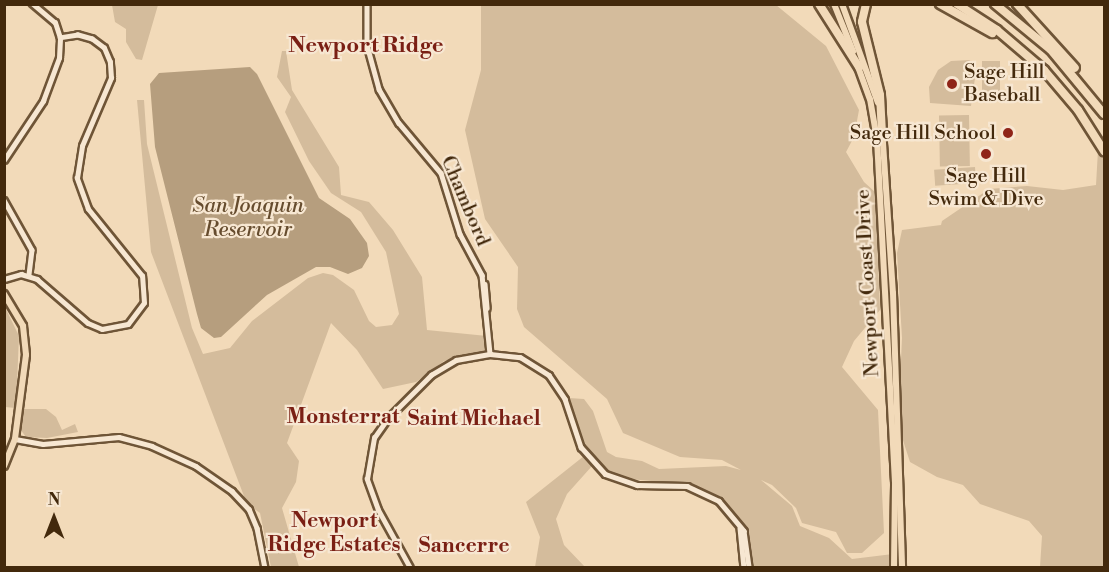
<!DOCTYPE html>
<html>
<head>
<meta charset="utf-8">
<style>
  body { margin:0 }
  #map { position:relative; width:1109px; height:572px; overflow:hidden; background:#f2dab9; font-family:"Libre Bodoni",serif }
  div>[style] { position:absolute }
  [style*='--x'] { left:calc(var(--x)*1px); top:calc(var(--y)*1px); width:calc(var(--w)*1px); rotate:calc(var(--a)*1deg) }
  .green>* { inset:0; background:#d4bc9c; transform-origin:0 0 }
  .water>* { inset:0; background:#b69e7e }
  .roads { filter:drop-shadow(2px 0 #6f5537) drop-shadow(-2px 0 #6f5537) drop-shadow(0 2px #6f5537) drop-shadow(0 -2px #6f5537) }
  .minor>* { height:4.5px; margin:-2.25px; padding:0 2.25px; transform-origin:2.25px; border-radius:2.25px; background:#f7e7d2 }
  .major>* { height:6px; margin:-3px; padding:0 3px; transform-origin:3px; border-radius:3px; background:#f2dab9 }
  .highway>* { height:8px; margin:-4px; padding:0 4px; transform-origin:4px; border-radius:4px; background:#f2dab9 }
  .dots>* { width:16px; height:16px; translate:-50% -50%; box-sizing:border-box; border:3px solid #f7e7d2; border-radius:50% }
  span { translate:-50% -50%; white-space:nowrap; text-align:center; line-height:1.15; -webkit-text-stroke:4.5px #f7e7d2; paint-order:stroke }
  .poi-label { font-size:20px; color:#43290c }
  .left { translate:0 -50%; text-align:left }
  .right { translate:-100% -50%; text-align:right }
  .street-label { font-size:20px; color:#43290c }
  .water-label { font-size:21px; color:#664c2e; font-style:italic }
  .neighbourhood-label { font-size:21px; color:#7a1f14; font-weight:700 }
  .quarter-label { font-size:22px; color:#7a1f14; font-weight:700 }
  .frame { position:absolute; inset:0; border:6px solid #43290c; pointer-events:none }
  .north { position:absolute; left:24px; top:488px; width:60px; height:60px; -webkit-text-stroke:4px #f7e7d2; paint-order:stroke; rotate:0deg; font-size:16px; font-weight:700; line-height:24px; text-align:center; color:#43290c }
  .north::after { content:''; display:block; margin:auto; width:21px; height:27px; background:#43290c; clip-path:polygon(50% 0,100% 100%,50% 72%,0 100%) }
</style>
</head>
<body>
<div id="map">
  <div class="green">
    <i style="clip-path:polygon(112px 5px,158px 5px,142px 60px,136px 59px,126px 42px,126px 29px,115px 22px)"></i>
    <i style="clip-path:polygon(481px 5px,776px 5px,826px 46px,859px 110px,854px 137px,846px 152px,864px 182px,875px 192px,880px 310px,854px 341px,842px 367px,878px 410px,884px 533px,862px 553px,847px 553px,836px 532px,802px 523px,796px 508px,772px 485px,761px 480px,792px 506px,800px 526px,829px 538px,852px 559px,893px 554px,891px 567px,749px 567px,743px 529px,726px 505px,712px 494px,685px 484px,618px 478px,604px 470px,583px 446px,569px 398px,584px 399px,593px 411px,607px 452px,616px 457px,642px 461px,659px 469px,726px 466px,741px 470px,722px 460px,680px 457px,623px 433px,607px 399px,524px 327px,517px 309px,518px 267px,485px 219px,465px 130px,481px 70px)"></i>
    <i style="clip-path:polygon(282px 51px,286px 51px,292px 90px,339px 167px,341px 195px,369px 202px,393px 230px,422px 277px,427px 330px,487px 336px,487px 352px,444px 361px,416px 382px,383px 389px,357px 350px,331px 323px,287px 443px,299px 461px,296px 482px,282px 508px,299px 567px,271px 567px,260px 513px,247px 504px,151px 252px,137px 100px,144px 100px,147px 144px,192px 328px,203px 354px,230px 348px,252px 321px,308px 278px,323px 273px,333px 275px,354px 290px,369px 321px,376px 327px,392px 325px,399px 314px,386px 252px,361px 212px,331px 193px,309px 161px,285px 112px,291px 97px,277px 77px)"></i>
    <i style="clip-path:polygon(970px 60px,975px 78px,971px 106px,930px 103px,929px 87px,938px 70px,951px 61px)"></i>
    <i style="left:982px;top:61px;width:18px;height:37px"></i>
    <i style="left:969px;top:115px;width:51px;height:30px;rotate:89deg"></i>
    <i style="clip-path:polygon(1098px 150px,1104px 151px,1104px 567px,1040px 567px,1042px 536px,1029px 521px,980px 504px,963px 485px,937px 477px,910px 462px,898px 425px,902px 338px,897px 253px,902px 230px,941px 225px,942px 221px,989px 189px,1027px 186px,1063px 190px,1096px 185px)"></i>
    <i style="left:975px;top:167px;width:16px;height:41px;rotate:86deg"></i>
    <i style="clip-path:polygon(4px 305px,19px 336px,16px 408px,5px 407px)"></i>
    <i style="clip-path:polygon(24px 409px,46px 409px,56px 417px,62px 430px,75px 424px,78px 432px,47px 438px,26px 437px,20px 429px)"></i>
    <i style="clip-path:polygon(584px 456px,592px 466px,567px 494px,556px 519px,564px 545px,585px 567px,535px 567px,540px 537px,526px 502px)"></i>
  </div>
  <div class="water">
    <i style="clip-path:polygon(250px 67px,257px 74px,319px 198px,350px 219px,367px 243px,369px 256px,362px 268px,348px 274px,330px 267px,316px 267px,267px 295px,221px 337px,214px 338px,201px 328px,197px 314px,155px 147px,150px 84px,159px 73px)"></i>
  </div>
  <div class="roads">
    <div class="minor">
      <i style="--x:367;--y:4;--w:41;--a:90"></i>
      <i style="--x:367;--y:45;--w:46;--a:74.7"></i>
      <i style="--x:379;--y:89;--w:39;--a:60"></i>
      <i style="--x:399;--y:123;--w:65;--a:50"></i>
      <i style="--x:441;--y:173;--w:64;--a:72.7"></i>
      <i style="--x:460;--y:234;--w:47;--a:61.8"></i>
      <i style="--x:482;--y:275;--w:79;--a:84.2"></i>
      <i style="--x:4;--y:160;--w:71;--a:-56.5"></i>
      <i style="--x:43;--y:101;--w:46;--a:-69.6"></i>
      <i style="--x:59;--y:58;--w:20;--a:-87"></i>
      <i style="--x:60;--y:38;--w:16;--a:-108"></i>
      <i style="--x:55;--y:23;--w:30;--a:-140"></i>
      <i style="--x:4;--y:200;--w:57;--a:60.8"></i>
      <i style="--x:32;--y:250;--w:26;--a:97"></i>
      <i style="--x:4;--y:279;--w:18;--a:-16"></i>
      <i style="--x:21;--y:274;--w:17;--a:17"></i>
      <i style="--x:37;--y:279;--w:67;--a:40.8"></i>
      <i style="--x:88;--y:323;--w:15;--a:23"></i>
      <i style="--x:102;--y:329;--w:26;--a:-11"></i>
      <i style="--x:128;--y:324;--w:26;--a:-53"></i>
      <i style="--x:144;--y:303;--w:27;--a:-94"></i>
      <i style="--x:142;--y:276;--w:86;--a:-128.9"></i>
      <i style="--x:88;--y:209;--w:33;--a:-110"></i>
      <i style="--x:77;--y:178;--w:32;--a:-81"></i>
      <i style="--x:82;--y:146;--w:74;--a:-66.9"></i>
      <i style="--x:111;--y:78;--w:16;--a:-94"></i>
      <i style="--x:110;--y:62;--w:15;--a:-113"></i>
      <i style="--x:104;--y:48;--w:15;--a:-143"></i>
      <i style="--x:92;--y:39;--w:15;--a:-164"></i>
      <i style="--x:78;--y:35;--w:18;--a:171"></i>
      <i style="--x:485;--y:284;--w:24;--a:85"></i>
      <i style="--x:15;--y:439;--w:28;--a:10"></i>
      <i style="--x:43;--y:444;--w:76;--a:-5.3"></i>
      <i style="--x:119;--y:437;--w:34;--a:15"></i>
      <i style="--x:152;--y:446;--w:48;--a:24.4"></i>
      <i style="--x:196;--y:466;--w:44;--a:34.8"></i>
      <i style="--x:232;--y:491;--w:25;--a:47"></i>
      <i style="--x:249;--y:509;--w:21;--a:67"></i>
      <i style="--x:257;--y:528;--w:41;--a:78.7"></i>
      <i style="--x:740;--y:528;--w:40;--a:84.3"></i>
      <i style="--x:410;--y:568;--w:66;--a:-118.9"></i>
      <i style="--x:378;--y:510;--w:33;--a:-110"></i>
      <i style="--x:367;--y:479;--w:42;--a:-80.3"></i>
      <i style="--x:374;--y:438;--w:24;--a:-55"></i>
      <i style="--x:388;--y:418;--w:61;--a:-45"></i>
      <i style="--x:431;--y:375;--w:29;--a:-31"></i>
      <i style="--x:456;--y:360;--w:35;--a:-10"></i>
      <i style="--x:490;--y:354;--w:30;--a:6"></i>
      <i style="--x:520;--y:357;--w:34;--a:32"></i>
      <i style="--x:549;--y:375;--w:29;--a:56"></i>
      <i style="--x:565;--y:399;--w:51;--a:71.6"></i>
      <i style="--x:581;--y:447;--w:36;--a:48"></i>
      <i style="--x:605;--y:474;--w:34;--a:19"></i>
      <i style="--x:637;--y:485;--w:50;--a:1.1"></i>
      <i style="--x:687;--y:486;--w:35;--a:25"></i>
      <i style="--x:719;--y:501;--w:39;--a:50"></i>
      <i style="--x:744;--y:531;--w:37;--a:82"></i>
    </div>
    <div class="major">
      <i style="--x:834;--y:4;--w:51;--a:68"></i>
      <i style="--x:842;--y:4;--w:105;--a:70"></i>
      <i style="--x:857;--y:64;--w:37;--a:70"></i>
      <i style="--x:870;--y:99;--w:41;--a:80.1"></i>
      <i style="--x:877;--y:139;--w:346;--a:87"></i>
      <i style="--x:895;--y:485;--w:83;--a:90.7"></i>
      <i style="--x:882;--y:128;--w:165;--a:86.2"></i>
      <i style="--x:893;--y:293;--w:275;--a:88.1"></i>
      <i style="--x:4;--y:294;--w:37;--a:59"></i>
      <i style="--x:23;--y:326;--w:29;--a:84"></i>
      <i style="--x:26;--y:355;--w:85;--a:97.5"></i>
      <i style="--x:15;--y:439;--w:29;--a:112"></i>
    </div>
    <div class="highway">
      <i style="--x:819;--y:4;--w:75;--a:57.6"></i>
      <i style="--x:866;--y:4;--w:18;--a:103"></i>
      <i style="--x:862;--y:22;--w:75;--a:76.1"></i>
      <i style="--x:880;--y:95;--w:36;--a:87"></i>
      <i style="--x:940;--y:4;--w:60;--a:29.1"></i>
      <i style="--x:957;--y:4;--w:48;--a:33"></i>
      <i style="--x:997;--y:30;--w:62;--a:40.4"></i>
      <i style="--x:1044;--y:70;--w:52;--a:49.6"></i>
      <i style="--x:1078;--y:110;--w:49;--a:57.6"></i>
      <i style="--x:995;--y:4;--w:72;--a:39.4"></i>
      <i style="--x:1051;--y:50;--w:83;--a:50.4"></i>
      <i style="--x:1017;--y:4;--w:86;--a:47.8"></i>
    </div>
  </div>
  <div class="dots">
    <i style="left:952px;top:84px;background:#8f2418"></i>
    <i style="left:1008px;top:133px;background:#8f2418"></i>
    <i style="left:986px;top:154px;background:#8f2418"></i>
  </div>
  <div class="poi-label">
    <span class="left" style="left:964px;top:84px">Sage Hill<br>Baseball</span>
    <span class="right" style="left:996px;top:133px">Sage Hill School</span>
    <span style="left:986px;top:188px">Sage Hill<br>Swim &amp; Dive</span>
  </div>
  <div class="street-label">
    <span style="left:465px;top:201px;rotate:67deg">Chambord</span>
    <span style="left:868px;top:283px;rotate:-93deg">Newport Coast Drive</span>
  </div>
  <div class="water-label">
    <span style="left:248px;top:218px">San Joaquin<br>Reservoir</span>
  </div>
  <div class="neighbourhood-label">
    <span style="left:343px;top:417px">Monsterrat</span>
    <span style="left:474px;top:419px">Saint Michael</span>
    <span style="left:334px;top:533px">Newport<br>Ridge Estates</span>
    <span style="left:464px;top:546px">Sancerre</span>
  </div>
  <div class="quarter-label">
    <span style="left:366px;top:46px">Newport Ridge</span>
  </div>
  <div class="frame"></div>
  <div class="north">N</div>
</div>
</body>
</html>
